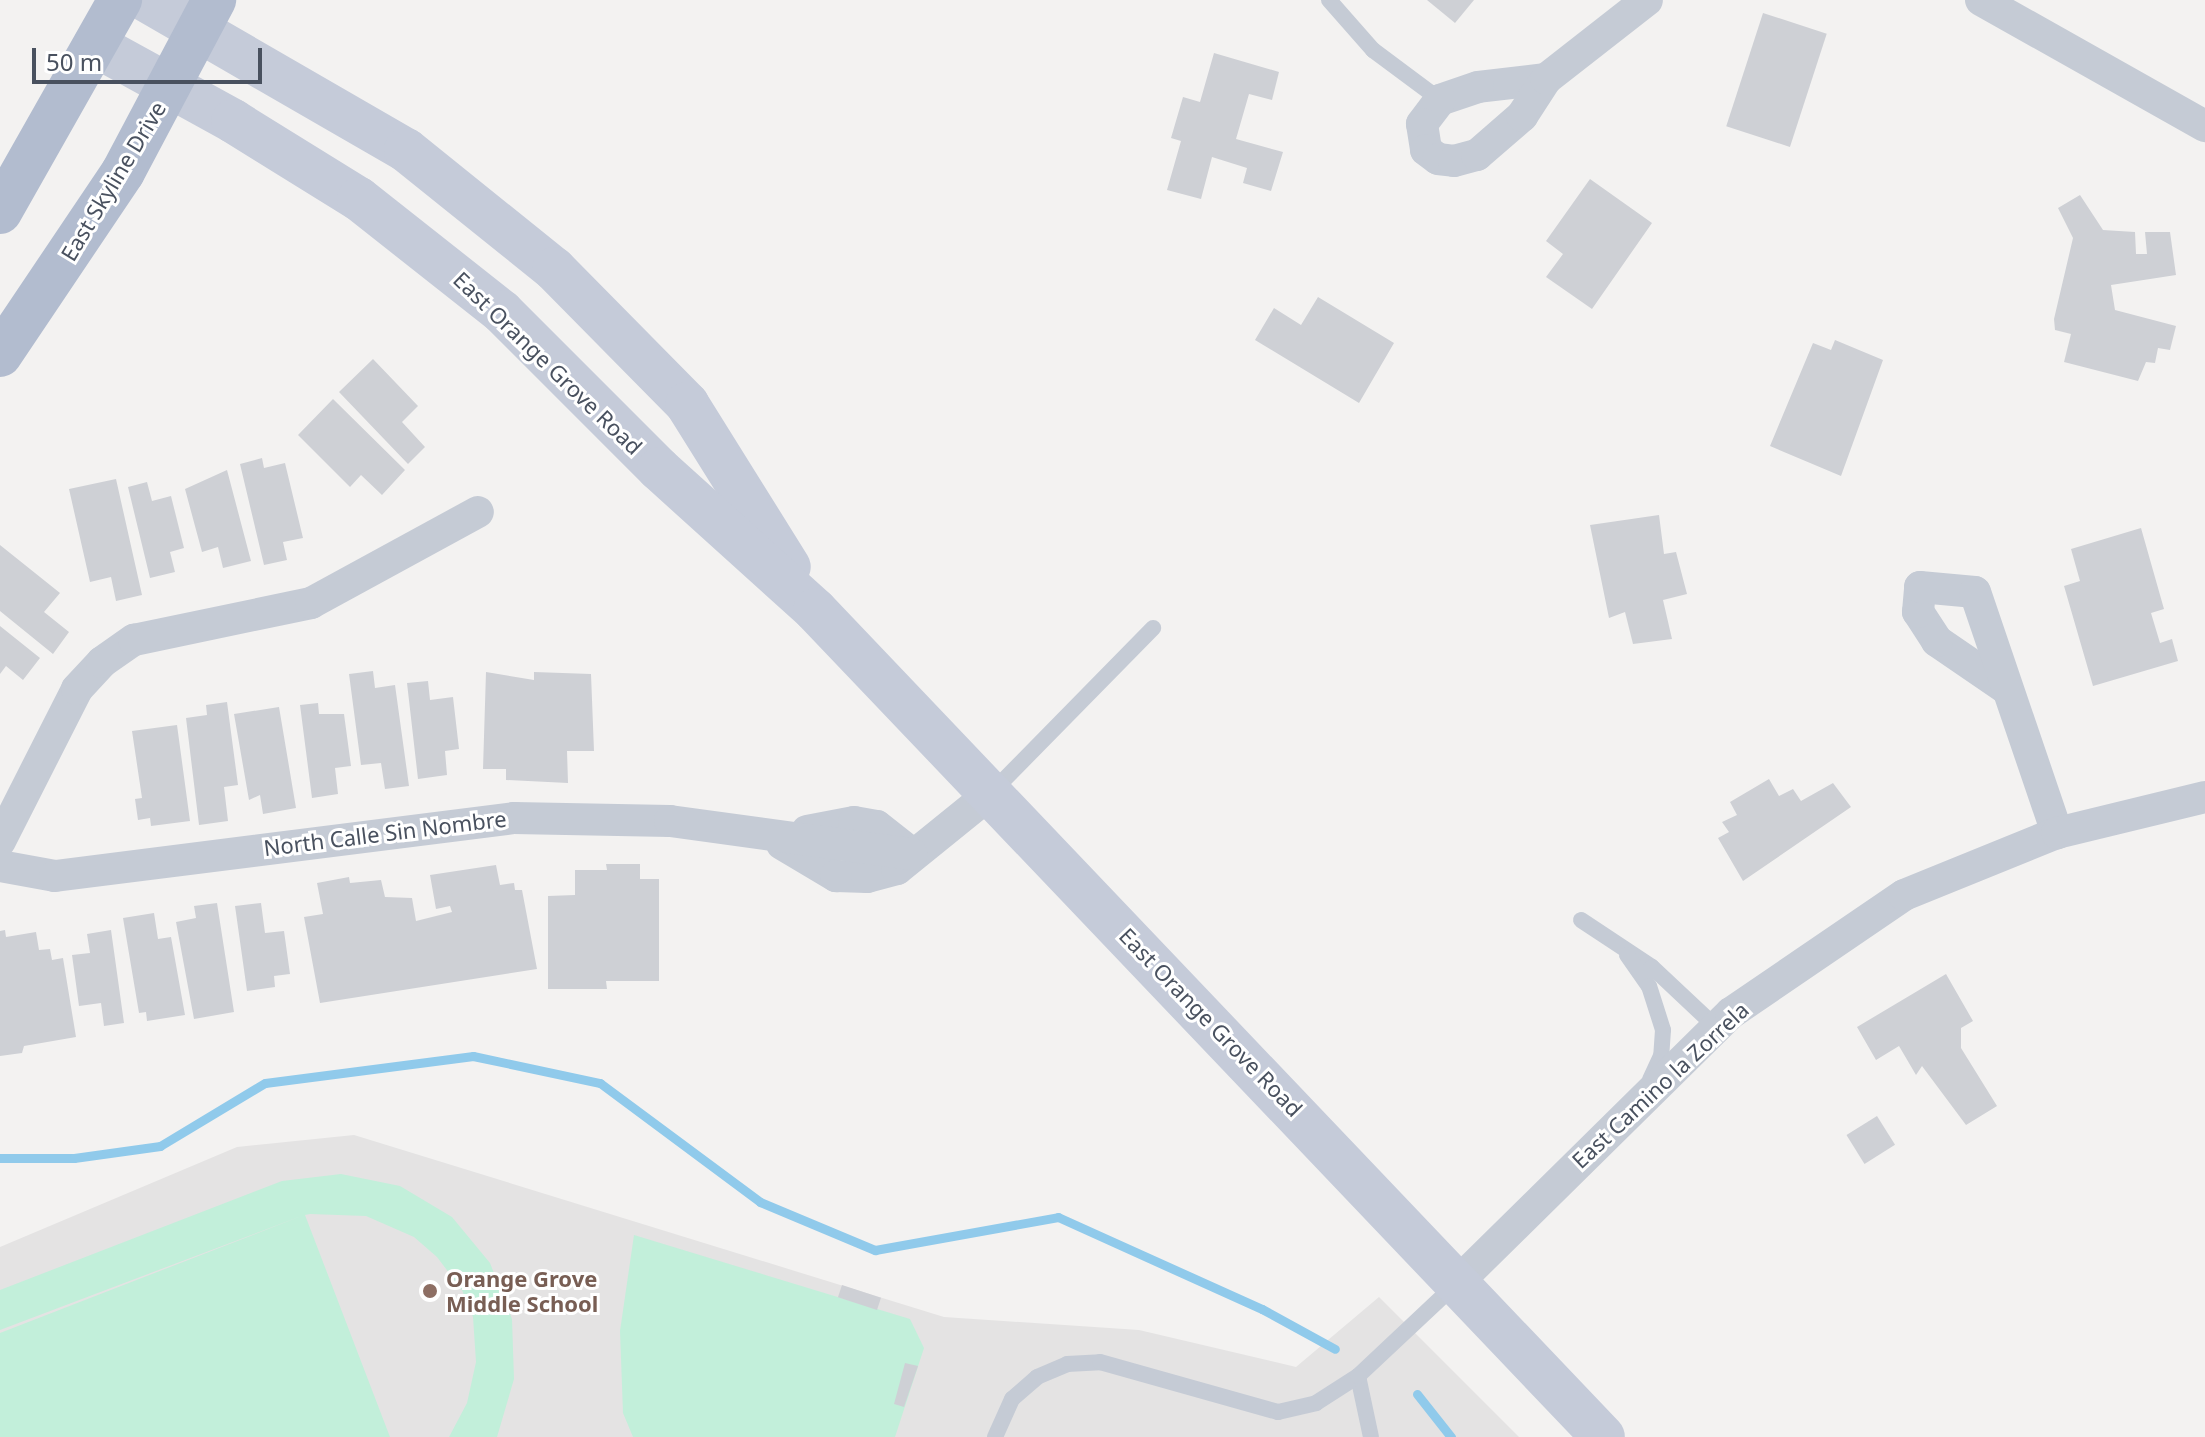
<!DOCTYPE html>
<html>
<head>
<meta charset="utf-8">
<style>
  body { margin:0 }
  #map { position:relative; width:2205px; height:1437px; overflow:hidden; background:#f3f2f1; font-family:"Noto Sans",sans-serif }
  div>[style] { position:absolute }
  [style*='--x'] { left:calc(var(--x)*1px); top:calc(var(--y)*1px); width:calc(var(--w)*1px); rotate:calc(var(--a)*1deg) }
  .education>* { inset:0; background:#e4e3e3 }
  .green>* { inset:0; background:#c2efda }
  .stream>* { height:9px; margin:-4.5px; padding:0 4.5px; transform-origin:4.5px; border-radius:4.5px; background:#90caeb }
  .building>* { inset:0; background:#ced0d5; transform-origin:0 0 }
  .service>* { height:16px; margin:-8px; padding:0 8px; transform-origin:8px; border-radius:8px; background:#c5cbd5 }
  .minor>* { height:32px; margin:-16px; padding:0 16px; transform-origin:16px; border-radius:16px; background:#c5cbd5 }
  .secondary>* { height:44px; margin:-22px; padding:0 22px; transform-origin:22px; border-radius:22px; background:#c5cbd9 }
  .primary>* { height:44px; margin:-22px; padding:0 22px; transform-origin:22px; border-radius:22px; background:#b2bccf }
  .dots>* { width:22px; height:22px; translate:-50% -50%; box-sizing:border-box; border:4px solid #fff; border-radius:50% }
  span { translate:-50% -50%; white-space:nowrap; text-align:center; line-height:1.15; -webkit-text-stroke:6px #fff; paint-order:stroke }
  .street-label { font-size:22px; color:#49515f }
  .education-label { font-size:22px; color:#785e54; font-weight:700 }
  .left { translate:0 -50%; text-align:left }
  .scale { position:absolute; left:32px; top:48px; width:230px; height:36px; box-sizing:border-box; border:4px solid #49515f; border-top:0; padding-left:10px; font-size:24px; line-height:28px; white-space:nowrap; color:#49515f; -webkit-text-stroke:6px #fff; paint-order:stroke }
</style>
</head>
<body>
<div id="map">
  <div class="education">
    <i style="clip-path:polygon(354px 1135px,944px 1317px,1139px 1330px,1296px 1367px,1379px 1297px,1519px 1437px,0 1437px,0 1247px,237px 1147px)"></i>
  </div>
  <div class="green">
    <i style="clip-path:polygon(341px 1174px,400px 1186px,452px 1217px,490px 1263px,512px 1319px,514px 1379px,497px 1437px,449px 1437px,467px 1403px,476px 1362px,473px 1317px,462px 1290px,437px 1257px,414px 1237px,366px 1216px,310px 1214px,305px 1215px,390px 1437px,0 1437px,0 1333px,304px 1215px,0 1330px,0 1290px,282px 1181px)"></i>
    <i style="clip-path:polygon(634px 1235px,910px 1319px,924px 1348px,895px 1437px,633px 1437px,623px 1413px,620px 1331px)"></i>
  </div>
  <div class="stream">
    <i style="--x:0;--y:1158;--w:74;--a:0"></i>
    <i style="--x:74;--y:1158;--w:87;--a:-7.9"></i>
    <i style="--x:160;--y:1146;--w:122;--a:-31"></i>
    <i style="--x:265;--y:1083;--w:210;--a:-7.4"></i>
    <i style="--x:473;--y:1056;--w:130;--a:12"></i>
    <i style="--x:600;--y:1083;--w:199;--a:36.6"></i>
    <i style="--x:760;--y:1202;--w:125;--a:22.7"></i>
    <i style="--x:875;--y:1250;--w:186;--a:-10.2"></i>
    <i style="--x:1058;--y:1217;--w:224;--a:24.3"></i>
    <i style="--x:1262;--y:1309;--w:83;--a:28.7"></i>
    <i style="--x:1417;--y:1394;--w:55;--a:51.7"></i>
  </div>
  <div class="building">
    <i style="clip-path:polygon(1427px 0,1474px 0,1455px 23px)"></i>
    <i style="left:1763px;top:13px;width:67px;height:119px;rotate:18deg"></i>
    <i style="clip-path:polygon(1214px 53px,1279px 72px,1272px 100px,1249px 94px,1236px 139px,1283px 152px,1271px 191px,1243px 183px,1247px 168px,1212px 157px,1201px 199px,1167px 190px,1181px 141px,1171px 138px,1183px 97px,1200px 102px)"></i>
    <i style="clip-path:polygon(1590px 179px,1652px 223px,1592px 309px,1546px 277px,1563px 254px,1546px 241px)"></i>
    <i style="clip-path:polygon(2080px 195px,2103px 230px,2135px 232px,2136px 254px,2147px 254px,2145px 232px,2170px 232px,2176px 275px,2111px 285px,2115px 310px,2176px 326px,2170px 350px,2158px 348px,2155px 363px,2146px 362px,2138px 381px,2064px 362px,2071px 334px,2055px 330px,2054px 319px,2073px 238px,2058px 208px)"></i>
    <i style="clip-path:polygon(1318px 297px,1394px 343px,1359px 403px,1255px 340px,1274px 308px,1301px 325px)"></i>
    <i style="clip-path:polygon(1835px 340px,1883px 360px,1841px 476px,1770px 446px,1813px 343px,1831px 350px)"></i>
    <i style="clip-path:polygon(373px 359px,418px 406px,402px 422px,425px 447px,408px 464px,339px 392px)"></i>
    <i style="clip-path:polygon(333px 399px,405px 470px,382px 495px,361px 475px,350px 487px,298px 435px)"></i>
    <i style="clip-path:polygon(262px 458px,264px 468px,285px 463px,303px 538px,283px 542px,287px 560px,264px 565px,240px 464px)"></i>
    <i style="clip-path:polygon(227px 470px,251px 561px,223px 568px,218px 547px,202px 552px,185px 489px)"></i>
    <i style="clip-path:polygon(116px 479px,142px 595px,116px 601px,111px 577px,90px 582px,69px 489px)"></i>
    <i style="clip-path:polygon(147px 482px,152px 501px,171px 496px,184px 548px,170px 552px,175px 572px,150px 578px,128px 487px)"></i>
    <i style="clip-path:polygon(1659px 515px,1664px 554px,1676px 552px,1687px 594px,1663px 600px,1672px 639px,1633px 644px,1625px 612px,1609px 618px,1590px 525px)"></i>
    <i style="clip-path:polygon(2141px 528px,2164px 609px,2151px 613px,2160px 643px,2172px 639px,2178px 661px,2093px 686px,2064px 586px,2080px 581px,2071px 549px)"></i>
    <i style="clip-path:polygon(0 545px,60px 593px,44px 612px,69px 632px,53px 654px,0 611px)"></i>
    <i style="clip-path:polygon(0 626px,40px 658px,23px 680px,6px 666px,0 674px)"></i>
    <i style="clip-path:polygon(373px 671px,375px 688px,395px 685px,409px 786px,385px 789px,381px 763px,361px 765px,349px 674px)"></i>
    <i style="clip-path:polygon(486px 672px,534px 680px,534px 672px,591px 674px,594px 751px,567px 751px,568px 783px,506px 780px,506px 769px,483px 769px)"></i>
    <i style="clip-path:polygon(428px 681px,430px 700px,453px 697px,459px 749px,445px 751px,447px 775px,418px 779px,407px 683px)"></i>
    <i style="clip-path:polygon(227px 702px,238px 785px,224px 787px,228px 821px,199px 825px,186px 718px,207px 715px,206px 705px)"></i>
    <i style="clip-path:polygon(318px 703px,319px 714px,344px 714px,351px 766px,335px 768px,338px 794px,312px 798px,300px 705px)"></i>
    <i style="clip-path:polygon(279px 707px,296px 808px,263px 814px,260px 795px,249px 800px,234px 714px)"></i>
    <i style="clip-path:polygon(177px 725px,190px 821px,151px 826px,150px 818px,138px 820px,135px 799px,142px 798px,132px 731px)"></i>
    <i style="clip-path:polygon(1769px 779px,1779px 796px,1793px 789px,1801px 801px,1833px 783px,1851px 807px,1743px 881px,1718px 838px,1729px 832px,1722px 822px,1737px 815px,1730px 802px)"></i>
    <i style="clip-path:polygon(606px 864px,640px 864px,640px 879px,659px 879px,659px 981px,606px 981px,607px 989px,548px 989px,548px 896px,575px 895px,575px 870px,607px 870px)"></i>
    <i style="clip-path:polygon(496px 865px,500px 885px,514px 883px,515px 890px,522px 890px,537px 969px,320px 1003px,304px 917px,323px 914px,317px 883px,349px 877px,350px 883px,381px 880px,385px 897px,412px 898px,416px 921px,452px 912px,450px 906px,436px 909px,430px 875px)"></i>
    <i style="clip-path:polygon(217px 903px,234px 1012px,194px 1019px,176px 922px,196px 918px,194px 906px)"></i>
    <i style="clip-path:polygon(261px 903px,265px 933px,284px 931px,290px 974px,274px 976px,275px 987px,247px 991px,235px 906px)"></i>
    <i style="clip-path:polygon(154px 913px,158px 939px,171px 937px,185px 1015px,147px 1021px,146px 1012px,139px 1013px,123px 918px)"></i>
    <i style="clip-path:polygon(5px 930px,6px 937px,36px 932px,39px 950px,50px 949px,52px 960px,63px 958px,76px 1037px,24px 1046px,22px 1053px,0 1056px,0 931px)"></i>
    <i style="clip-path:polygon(111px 930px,124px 1023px,104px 1026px,101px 1003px,79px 1006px,72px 955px,90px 953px,87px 934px)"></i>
    <i style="clip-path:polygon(1946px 974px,1973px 1021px,1961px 1028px,1961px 1048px,1997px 1106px,1966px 1125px,1922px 1066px,1916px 1075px,1899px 1046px,1876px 1060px,1857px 1027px)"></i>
    <i style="left:1877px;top:1116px;width:34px;height:36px;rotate:58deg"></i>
    <i style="left:842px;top:1285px;width:41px;height:13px;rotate:18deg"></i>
    <i style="clip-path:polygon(905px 1363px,918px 1366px,904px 1407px,894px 1404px)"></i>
  </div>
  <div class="service">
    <i style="--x:1329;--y:0;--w:67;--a:48.7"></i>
    <i style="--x:1373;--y:50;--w:84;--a:36.7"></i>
    <i style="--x:992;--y:792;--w:230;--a:-45.5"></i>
    <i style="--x:1581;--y:920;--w:85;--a:33.5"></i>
    <i style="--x:1652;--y:967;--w:88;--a:43.2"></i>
    <i style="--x:1627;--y:955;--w:38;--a:55"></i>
    <i style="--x:1649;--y:986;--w:46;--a:72.3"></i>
    <i style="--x:1663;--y:1030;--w:26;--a:94"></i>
    <i style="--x:1661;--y:1056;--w:26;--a:115"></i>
    <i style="--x:1358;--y:1376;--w:62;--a:78"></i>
    <i style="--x:995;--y:1437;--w:42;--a:-65.9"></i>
    <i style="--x:1012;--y:1399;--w:33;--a:-41"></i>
    <i style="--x:1037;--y:1377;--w:33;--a:-23"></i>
    <i style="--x:1067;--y:1364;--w:33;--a:-3"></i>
    <i style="--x:1100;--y:1362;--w:185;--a:15.7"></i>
    <i style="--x:1278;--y:1412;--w:39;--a:-13"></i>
    <i style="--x:1316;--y:1403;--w:50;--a:-32.7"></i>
    <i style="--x:1358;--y:1376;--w:132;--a:-43.2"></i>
  </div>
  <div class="minor">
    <i style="--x:1981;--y:0;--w:257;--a:29.4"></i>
    <i style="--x:1546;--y:79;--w:68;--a:173.3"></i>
    <i style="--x:1478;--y:87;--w:40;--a:161.1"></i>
    <i style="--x:1440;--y:100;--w:30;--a:127"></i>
    <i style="--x:1422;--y:124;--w:26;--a:81"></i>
    <i style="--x:1426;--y:150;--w:15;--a:37"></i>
    <i style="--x:1438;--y:159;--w:16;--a:7"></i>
    <i style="--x:1454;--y:161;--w:24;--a:-15"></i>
    <i style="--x:1477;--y:155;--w:60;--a:-40.9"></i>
    <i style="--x:1522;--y:116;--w:44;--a:-57"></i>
    <i style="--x:1546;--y:79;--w:128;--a:-38"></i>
    <i style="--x:2007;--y:689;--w:85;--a:-145.6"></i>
    <i style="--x:1937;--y:641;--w:35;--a:-123"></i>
    <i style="--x:1918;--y:612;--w:25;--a:-85"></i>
    <i style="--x:1920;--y:587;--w:55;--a:5.2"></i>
    <i style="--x:1975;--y:592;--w:255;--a:71.2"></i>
    <i style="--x:807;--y:831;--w:48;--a:-10.8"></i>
    <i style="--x:854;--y:822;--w:23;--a:10"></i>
    <i style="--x:877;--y:826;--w:42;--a:38.2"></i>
    <i style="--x:0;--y:841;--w:170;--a:-63.1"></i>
    <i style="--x:77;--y:689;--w:37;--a:-47"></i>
    <i style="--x:102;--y:662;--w:39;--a:-35"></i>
    <i style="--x:134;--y:640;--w:181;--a:-11.8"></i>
    <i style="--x:311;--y:603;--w:190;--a:-28.6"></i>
    <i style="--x:782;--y:844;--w:63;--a:30.7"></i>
    <i style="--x:836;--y:876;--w:31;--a:2"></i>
    <i style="--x:867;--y:877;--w:31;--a:-15"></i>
    <i style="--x:897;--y:869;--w:122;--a:-39"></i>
    <i style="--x:0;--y:866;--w:56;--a:10.3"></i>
    <i style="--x:55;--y:876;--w:463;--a:-7.2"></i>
    <i style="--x:514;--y:818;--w:156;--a:1.1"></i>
    <i style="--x:670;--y:821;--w:244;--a:7.8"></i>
    <i style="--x:1458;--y:1282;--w:383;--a:-44.6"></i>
    <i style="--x:1731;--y:1013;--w:209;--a:-34.3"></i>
    <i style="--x:1904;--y:895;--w:165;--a:-22.1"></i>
    <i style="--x:2057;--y:833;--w:152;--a:-13.7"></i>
  </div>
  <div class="secondary">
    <i style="--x:146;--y:0;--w:300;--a:30"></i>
    <i style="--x:406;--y:150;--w:190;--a:38.8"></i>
    <i style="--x:554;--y:269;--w:190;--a:45.4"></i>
    <i style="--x:687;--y:404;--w:192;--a:58"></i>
    <i style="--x:95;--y:45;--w:158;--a:28.8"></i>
    <i style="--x:233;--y:121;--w:148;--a:31.8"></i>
    <i style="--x:359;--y:199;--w:182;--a:38.3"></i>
    <i style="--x:502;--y:312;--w:222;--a:45"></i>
    <i style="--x:659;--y:469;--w:210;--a:42.1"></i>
    <i style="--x:815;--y:610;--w:1142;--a:46.38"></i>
  </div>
  <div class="primary">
    <i style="--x:0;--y:212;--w:244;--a:-60.5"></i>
    <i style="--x:0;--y:355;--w:220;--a:-56.1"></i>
    <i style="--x:123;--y:172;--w:195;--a:-62.1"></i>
  </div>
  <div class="dots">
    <i style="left:430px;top:1291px;background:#8d6e63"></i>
  </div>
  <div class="street-label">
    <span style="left:113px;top:181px;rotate:-59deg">East Skyline Drive</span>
    <span style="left:548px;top:363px;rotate:44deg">East Orange Grove Road</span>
    <span style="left:385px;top:833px;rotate:-7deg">North Calle Sin Nombre</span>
    <span style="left:1211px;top:1022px;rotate:46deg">East Orange Grove Road</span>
    <span style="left:1660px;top:1085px;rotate:-43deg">East Camino la Zorrela</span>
  </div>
  <div class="education-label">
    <span class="left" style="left:446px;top:1291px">Orange Grove<br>Middle School</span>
  </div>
  <div class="scale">50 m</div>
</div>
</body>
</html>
